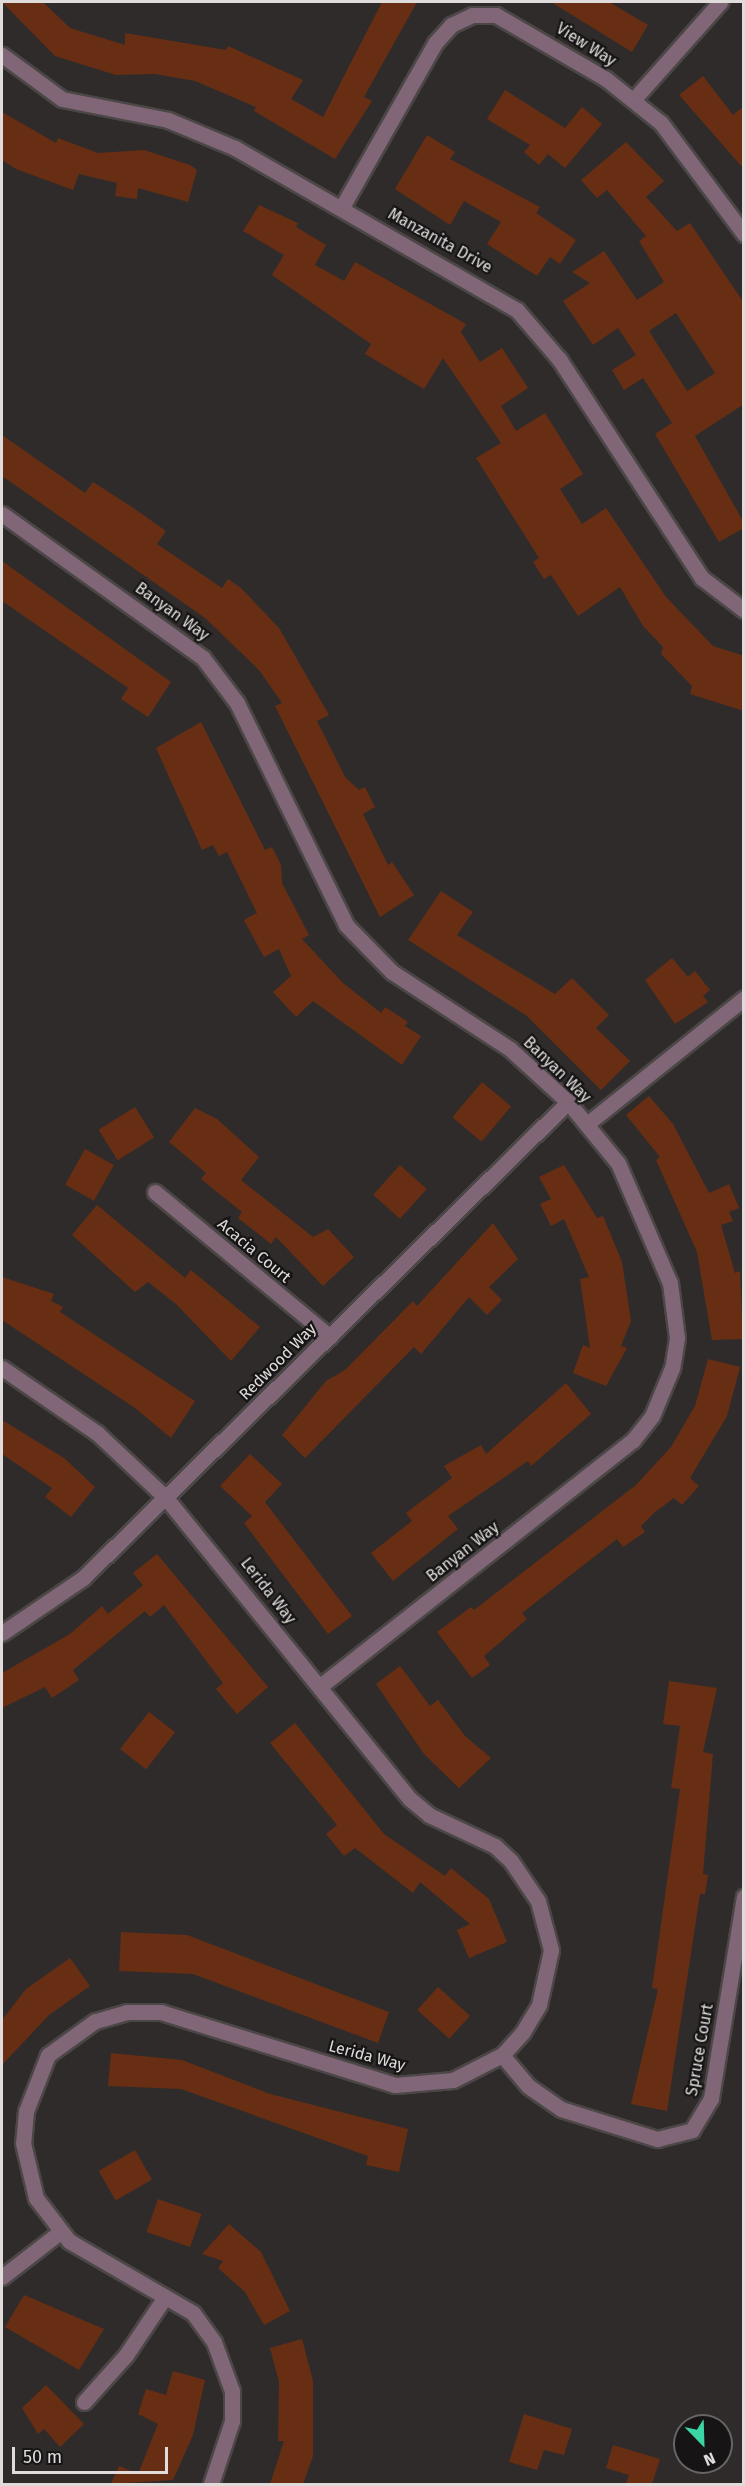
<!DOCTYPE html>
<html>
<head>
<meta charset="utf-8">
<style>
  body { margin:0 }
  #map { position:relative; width:745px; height:2486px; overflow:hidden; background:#302b2b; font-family:"Fira Sans",sans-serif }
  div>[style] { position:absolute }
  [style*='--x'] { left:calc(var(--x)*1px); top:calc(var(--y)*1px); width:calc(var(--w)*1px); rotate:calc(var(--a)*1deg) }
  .building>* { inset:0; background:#672e13; transform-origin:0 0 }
  .roads { filter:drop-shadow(2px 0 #4c4747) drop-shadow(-2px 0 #4c4747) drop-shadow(0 2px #4c4747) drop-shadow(0 -2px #4c4747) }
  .minor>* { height:15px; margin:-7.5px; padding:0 7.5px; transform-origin:7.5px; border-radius:7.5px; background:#806676 }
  span { translate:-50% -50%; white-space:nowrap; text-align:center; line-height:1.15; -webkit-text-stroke:4.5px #161414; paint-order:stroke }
  .street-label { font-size:16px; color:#e0dcdc }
  .frame { position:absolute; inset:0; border:3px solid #e0dcdc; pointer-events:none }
  .north { position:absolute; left:673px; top:2414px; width:60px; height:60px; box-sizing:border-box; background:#161414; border:2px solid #676464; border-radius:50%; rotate:157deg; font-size:16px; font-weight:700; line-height:24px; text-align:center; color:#e0dcdc }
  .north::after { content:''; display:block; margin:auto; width:21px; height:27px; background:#3bd4a4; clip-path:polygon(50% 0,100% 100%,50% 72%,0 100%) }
  .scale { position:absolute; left:12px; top:2447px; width:156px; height:27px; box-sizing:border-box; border:3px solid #e0dcdc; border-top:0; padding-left:8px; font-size:18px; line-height:21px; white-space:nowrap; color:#e0dcdc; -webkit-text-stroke:4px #161414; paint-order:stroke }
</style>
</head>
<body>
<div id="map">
  <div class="building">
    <i style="clip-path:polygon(2px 2px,43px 2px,70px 28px,125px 45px,125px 33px,226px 50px,228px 46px,303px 80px,291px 99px,323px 117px,382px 2px,417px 2px,364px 97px,372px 101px,335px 159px,254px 111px,256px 107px,195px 81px,155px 74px,116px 75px,55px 56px)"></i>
    <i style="clip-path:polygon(551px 2px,609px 2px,648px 25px,632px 52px)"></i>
    <i style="clip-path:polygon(703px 76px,733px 115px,744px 106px,744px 169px,679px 95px)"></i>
    <i style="clip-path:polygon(505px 90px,565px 128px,582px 107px,602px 124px,565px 168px,548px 154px,539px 165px,524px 152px,530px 145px,487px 119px)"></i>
    <i style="clip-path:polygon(2px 112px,56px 143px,58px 138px,98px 153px,144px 150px,190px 165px,197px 170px,188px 202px,138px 188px,137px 199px,115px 196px,117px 183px,79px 174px,73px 190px,16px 169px,2px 160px)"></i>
    <i style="clip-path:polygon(427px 135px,455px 152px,450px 159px,540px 207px,536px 213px,576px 240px,560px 264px,550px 257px,537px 276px,487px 244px,501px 222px,464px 201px,450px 225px,395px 189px)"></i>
    <i style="clip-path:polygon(evenodd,626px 142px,664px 181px,646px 197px,677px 231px,690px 223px,744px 303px,744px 404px,695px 436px,744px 523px,744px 528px,719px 542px,655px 434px,672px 423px,643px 378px,624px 390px,612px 370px,636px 355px,618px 328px,593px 345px,563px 301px,590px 283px,572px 272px,604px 251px,637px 300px,664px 282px,639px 241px,646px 236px,607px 190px,597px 198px,581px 180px,626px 142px,676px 313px,715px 373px,687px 391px,649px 331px,676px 313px)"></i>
    <i style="clip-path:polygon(259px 205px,298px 223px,296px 227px,326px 245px,315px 265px,344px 281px,355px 262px,466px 324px,461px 332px,480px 362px,502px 348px,528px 388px,501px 406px,516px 431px,545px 413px,583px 474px,560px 489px,582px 524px,606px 508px,666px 597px,713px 646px,744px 656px,744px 711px,690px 694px,692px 686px,661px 654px,663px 647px,643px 626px,620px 587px,578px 616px,551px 575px,544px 579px,533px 562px,539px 558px,476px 458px,501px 443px,443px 358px,424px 389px,365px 354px,371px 344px,272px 275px,284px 255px,243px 231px)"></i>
    <i style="clip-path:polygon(2px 435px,85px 493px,93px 482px,132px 507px,166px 531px,157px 544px,222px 588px,228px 579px,241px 588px,279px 628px,329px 715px,317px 721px,345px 777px,359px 790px,365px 787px,375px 807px,363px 814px,388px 865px,392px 862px,414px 895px,380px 917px,275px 706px,282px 703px,259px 670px,205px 618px,2px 476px)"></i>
    <i style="clip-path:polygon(2px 561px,171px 682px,148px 717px,121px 699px,128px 688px,2px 601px)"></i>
    <i style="clip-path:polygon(201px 722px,265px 850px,272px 847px,281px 865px,282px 883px,309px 935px,302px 939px,343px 983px,381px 1013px,385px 1007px,408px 1022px,405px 1026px,421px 1036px,402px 1065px,313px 1001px,296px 1017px,273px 992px,291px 976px,279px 949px,264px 957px,244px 920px,257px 913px,227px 852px,219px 856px,213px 845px,202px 850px,156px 748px)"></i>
    <i style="clip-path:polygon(441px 891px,473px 912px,457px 935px,555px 994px,572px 978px,609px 1015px,596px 1028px,630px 1061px,601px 1090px,527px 1016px,408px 940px)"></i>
    <i style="clip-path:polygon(672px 958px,688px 977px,695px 971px,710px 990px,703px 996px,708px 1002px,675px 1024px,645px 980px)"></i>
    <i style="left:482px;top:1082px;width:38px;height:46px;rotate:40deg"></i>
    <i style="clip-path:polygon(649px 1096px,673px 1124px,709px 1193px,729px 1184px,739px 1208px,729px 1212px,733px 1221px,721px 1225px,735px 1273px,740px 1271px,743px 1339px,712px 1340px,697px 1252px,656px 1160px,660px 1157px,626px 1115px)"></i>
    <i style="left:135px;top:1107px;width:36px;height:43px;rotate:58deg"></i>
    <i style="clip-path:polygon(195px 1108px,217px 1119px,259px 1157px,241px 1180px,313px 1237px,328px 1229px,354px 1257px,323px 1286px,276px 1237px,271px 1244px,238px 1218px,242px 1212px,201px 1179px,206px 1173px,169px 1142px)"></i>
    <i style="left:85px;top:1149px;width:33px;height:41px;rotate:29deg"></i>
    <i style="left:400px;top:1165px;width:36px;height:40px;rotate:42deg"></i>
    <i style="clip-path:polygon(564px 1165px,597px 1218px,603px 1216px,622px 1262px,631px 1321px,621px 1346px,627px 1348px,606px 1386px,573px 1373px,583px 1345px,590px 1348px,580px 1279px,589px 1277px,564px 1219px,551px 1226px,540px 1204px,551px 1199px,539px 1177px)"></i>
    <i style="clip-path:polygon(97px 1205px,185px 1278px,191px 1270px,260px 1327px,231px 1361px,176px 1304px,148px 1282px,135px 1292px,72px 1235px)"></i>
    <i style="clip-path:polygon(493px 1223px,518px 1259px,489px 1287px,502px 1300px,487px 1315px,469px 1297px,421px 1354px,414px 1347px,305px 1458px,282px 1435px,326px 1381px,345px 1370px,413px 1301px,417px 1306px)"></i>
    <i style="clip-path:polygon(2px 1277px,54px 1294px,51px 1301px,63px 1307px,60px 1312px,195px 1401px,171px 1438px,135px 1408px,2px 1320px)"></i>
    <i style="clip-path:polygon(708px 1359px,740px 1367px,727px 1416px,690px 1478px,699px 1486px,682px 1505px,674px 1498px,655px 1512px,641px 1526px,645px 1532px,623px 1547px,617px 1539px,522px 1613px,527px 1619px,484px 1656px,490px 1665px,472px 1678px,437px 1632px,471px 1607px,474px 1610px,636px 1485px,671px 1447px,695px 1406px)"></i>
    <i style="clip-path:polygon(566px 1383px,591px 1414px,531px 1466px,528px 1461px,448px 1516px,458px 1529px,393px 1581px,371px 1553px,412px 1521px,406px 1513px,452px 1478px,444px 1466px,481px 1445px,486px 1454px)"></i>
    <i style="clip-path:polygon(2px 1420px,64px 1458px,95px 1487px,71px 1517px,45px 1497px,52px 1488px,2px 1454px)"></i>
    <i style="clip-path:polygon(250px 1454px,282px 1484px,265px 1502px,352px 1616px,328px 1634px,244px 1523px,252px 1516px,220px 1486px)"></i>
    <i style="clip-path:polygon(157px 1554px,268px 1687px,237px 1714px,216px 1689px,223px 1683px,164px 1605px,150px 1617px,145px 1611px,73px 1670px,79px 1680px,52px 1698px,45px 1687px,2px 1708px,2px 1673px,70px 1634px,102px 1606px,108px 1614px,143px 1585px,133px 1573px)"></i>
    <i style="clip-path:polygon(400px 1666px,430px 1706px,438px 1700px,465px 1736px,491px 1758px,459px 1788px,424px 1754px,376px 1684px)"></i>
    <i style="clip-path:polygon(669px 1681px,717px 1688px,703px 1752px,713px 1754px,703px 1874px,708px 1875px,705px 1894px,700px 1894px,667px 2111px,631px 2104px,658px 1989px,652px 1988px,680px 1789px,671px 1788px,680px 1726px,663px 1724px)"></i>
    <i style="left:149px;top:1712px;width:33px;height:47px;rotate:38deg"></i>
    <i style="clip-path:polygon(295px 1723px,384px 1834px,445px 1876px,451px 1868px,489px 1899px,507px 1942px,469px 1958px,457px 1930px,470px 1924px,420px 1882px,413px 1893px,355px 1848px,344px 1856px,326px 1834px,337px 1825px,270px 1743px)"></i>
    <i style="clip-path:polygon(121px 1932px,187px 1935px,389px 2012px,378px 2043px,193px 1974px,119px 1971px)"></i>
    <i style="clip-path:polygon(70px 1958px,90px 1986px,49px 2015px,2px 2065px,2px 2020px,26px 1989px)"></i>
    <i style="left:438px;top:1987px;width:43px;height:31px;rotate:42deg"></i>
    <i style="clip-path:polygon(111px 2053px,182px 2060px,270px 2094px,408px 2129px,399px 2172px,366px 2165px,368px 2156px,181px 2089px,108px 2086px)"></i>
    <i style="left:135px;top:2150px;width:34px;height:42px;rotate:60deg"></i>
    <i style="left:158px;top:2199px;width:46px;height:35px;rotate:19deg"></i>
    <i style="clip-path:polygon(229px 2224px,261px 2252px,290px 2311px,264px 2325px,245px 2292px,218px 2268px,223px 2261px,202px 2254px)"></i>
    <i style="clip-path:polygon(24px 2295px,104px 2329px,79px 2370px,5px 2327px)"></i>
    <i style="clip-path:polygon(302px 2339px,313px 2381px,313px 2456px,303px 2484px,270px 2484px,284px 2441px,278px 2441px,279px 2382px,270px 2348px)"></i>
    <i style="clip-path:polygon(173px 2371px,205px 2380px,193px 2435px,173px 2480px,111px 2484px,119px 2466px,138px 2474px,158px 2424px,138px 2414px,146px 2389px,166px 2395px)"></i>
    <i style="clip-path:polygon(46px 2385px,84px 2424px,60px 2447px,44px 2429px,38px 2434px,22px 2408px)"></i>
    <i style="clip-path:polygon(524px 2414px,572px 2429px,564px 2455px,544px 2450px,537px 2470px,509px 2462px)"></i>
    <i style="clip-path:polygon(613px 2445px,660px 2459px,652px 2484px,626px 2484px,629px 2475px,606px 2468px)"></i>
  </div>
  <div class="roads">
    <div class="minor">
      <i style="--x:2;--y:55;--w:74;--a:36.3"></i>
      <i style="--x:62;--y:99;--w:108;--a:11.2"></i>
      <i style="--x:168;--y:120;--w:73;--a:22.7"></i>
      <i style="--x:235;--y:148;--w:325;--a:29.9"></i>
      <i style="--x:517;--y:310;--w:65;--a:49.4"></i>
      <i style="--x:559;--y:359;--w:262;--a:56.9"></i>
      <i style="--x:702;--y:578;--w:53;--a:37.3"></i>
      <i style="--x:634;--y:99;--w:130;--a:-48.4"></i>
      <i style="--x:342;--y:207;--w:189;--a:-60.4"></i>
      <i style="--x:435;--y:43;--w:24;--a:-48"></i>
      <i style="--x:451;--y:25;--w:23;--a:-25"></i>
      <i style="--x:472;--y:15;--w:24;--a:0"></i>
      <i style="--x:496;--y:15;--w:127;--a:30.2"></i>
      <i style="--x:606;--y:79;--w:70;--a:38.7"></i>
      <i style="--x:661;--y:123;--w:139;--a:53.2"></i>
      <i style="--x:2;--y:514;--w:247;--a:35.6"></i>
      <i style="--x:203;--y:658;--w:56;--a:52.9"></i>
      <i style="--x:237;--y:703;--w:247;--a:63.8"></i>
      <i style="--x:346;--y:925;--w:66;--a:45.6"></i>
      <i style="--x:392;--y:972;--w:141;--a:33.1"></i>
      <i style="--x:510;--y:1049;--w:79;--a:42.4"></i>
      <i style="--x:568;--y:1102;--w:79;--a:50.7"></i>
      <i style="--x:618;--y:1163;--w:131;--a:66.6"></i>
      <i style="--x:670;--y:1283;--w:55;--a:82.7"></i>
      <i style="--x:677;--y:1338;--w:30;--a:99"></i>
      <i style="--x:672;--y:1368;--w:52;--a:112.6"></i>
      <i style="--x:652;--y:1416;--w:31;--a:128"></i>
      <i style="--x:633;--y:1440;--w:398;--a:141.8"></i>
      <i style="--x:587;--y:1124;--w:201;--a:-38.7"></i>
      <i style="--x:155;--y:1192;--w:227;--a:39.6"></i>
      <i style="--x:2;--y:1368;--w:115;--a:34.4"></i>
      <i style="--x:97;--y:1433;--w:95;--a:43.3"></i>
      <i style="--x:166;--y:1498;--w:387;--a:51"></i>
      <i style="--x:410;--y:1799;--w:25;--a:40"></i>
      <i style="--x:429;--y:1815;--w:73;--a:25.2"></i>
      <i style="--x:495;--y:1846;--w:22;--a:43"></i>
      <i style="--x:511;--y:1861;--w:48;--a:56"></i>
      <i style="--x:538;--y:1901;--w:51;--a:75.1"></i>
      <i style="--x:551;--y:1950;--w:56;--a:102.3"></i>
      <i style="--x:539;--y:2005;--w:31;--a:121"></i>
      <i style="--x:523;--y:2032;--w:31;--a:132"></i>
      <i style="--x:502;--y:2055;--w:55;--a:153"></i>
      <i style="--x:453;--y:2080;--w:58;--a:175.1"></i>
      <i style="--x:395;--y:2085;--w:245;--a:-162.7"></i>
      <i style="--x:161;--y:2012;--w:34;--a:180"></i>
      <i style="--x:127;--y:2012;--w:33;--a:164"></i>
      <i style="--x:95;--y:2021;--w:58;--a:144.1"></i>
      <i style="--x:48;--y:2055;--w:60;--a:111.4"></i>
      <i style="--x:26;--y:2111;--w:32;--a:95"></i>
      <i style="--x:23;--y:2143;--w:57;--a:76.7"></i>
      <i style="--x:36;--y:2198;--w:54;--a:52.5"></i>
      <i style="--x:69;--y:2241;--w:143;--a:30.1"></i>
      <i style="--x:193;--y:2313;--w:36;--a:54"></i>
      <i style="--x:214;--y:2342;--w:52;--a:69.8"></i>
      <i style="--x:232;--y:2391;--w:30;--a:90"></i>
      <i style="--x:232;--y:2421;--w:66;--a:108.4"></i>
      <i style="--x:2;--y:1633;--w:98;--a:-34.2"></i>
      <i style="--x:83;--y:1578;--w:680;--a:-44.46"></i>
      <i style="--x:502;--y:2055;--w:40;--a:50"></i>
      <i style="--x:528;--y:2086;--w:40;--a:34.9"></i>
      <i style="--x:561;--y:2109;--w:101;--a:17.4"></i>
      <i style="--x:657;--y:2139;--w:36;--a:-14"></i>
      <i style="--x:692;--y:2130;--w:37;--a:-59"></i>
      <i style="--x:711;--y:2098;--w:204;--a:-80.7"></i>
      <i style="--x:2;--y:2277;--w:73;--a:-37.8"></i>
      <i style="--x:84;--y:2402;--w:63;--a:-48.2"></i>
      <i style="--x:126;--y:2355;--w:70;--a:-56.1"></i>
    </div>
  </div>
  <div class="street-label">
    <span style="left:586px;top:45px;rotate:32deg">View Way</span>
    <span style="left:440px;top:241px;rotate:29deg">Manzanita Drive</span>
    <span style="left:172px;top:612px;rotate:36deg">Banyan Way</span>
    <span style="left:557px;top:1070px;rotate:44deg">Banyan Way</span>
    <span style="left:254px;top:1251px;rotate:40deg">Acacia Court</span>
    <span style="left:278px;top:1362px;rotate:-45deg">Redwood Way</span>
    <span style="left:463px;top:1552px;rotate:-38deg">Banyan Way</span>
    <span style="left:268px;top:1591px;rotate:52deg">Lerida Way</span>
    <span style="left:700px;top:2050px;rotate:-80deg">Spruce Court</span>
    <span style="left:367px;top:2056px;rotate:15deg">Lerida Way</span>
  </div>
  <div class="frame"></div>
  <div class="north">N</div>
  <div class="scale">50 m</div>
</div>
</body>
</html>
